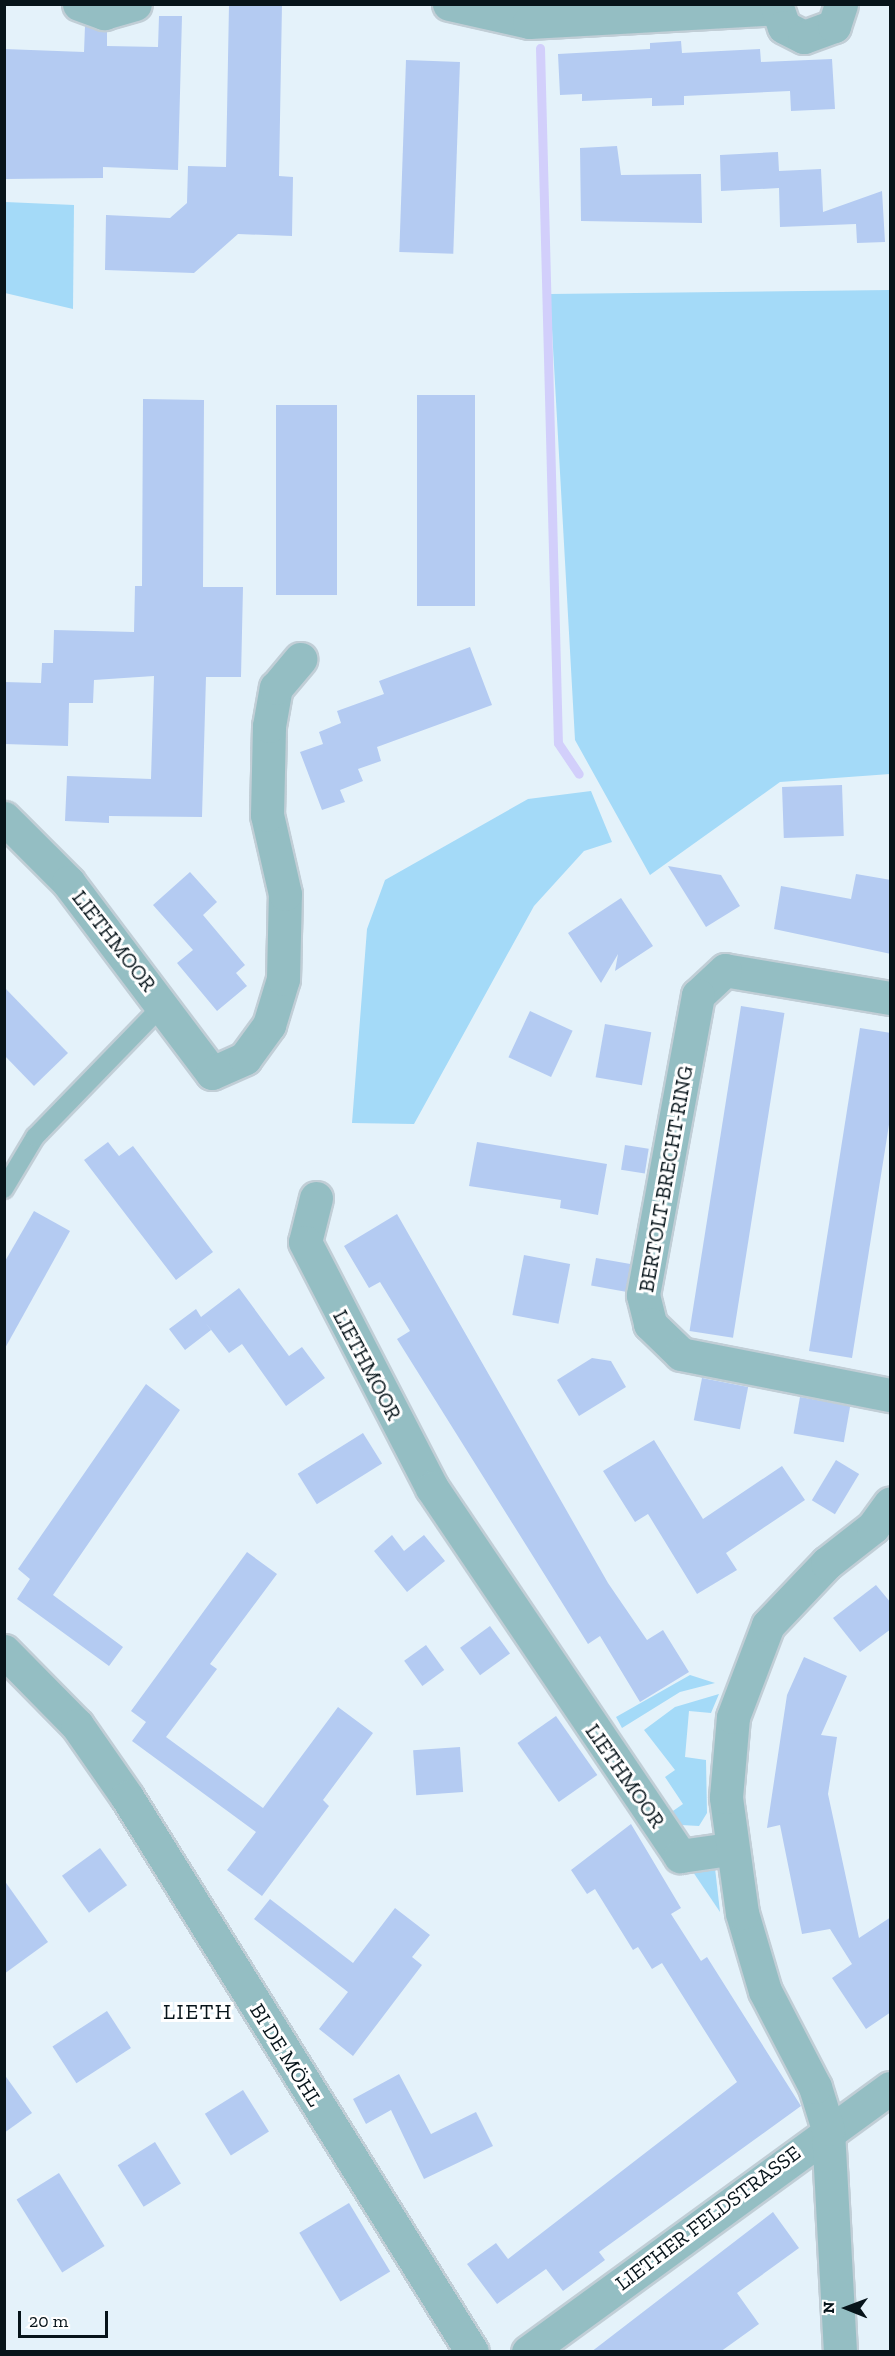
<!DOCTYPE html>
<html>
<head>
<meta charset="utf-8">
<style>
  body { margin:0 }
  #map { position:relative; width:895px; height:2356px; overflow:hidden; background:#e4f2fa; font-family:"Zilla Slab",serif }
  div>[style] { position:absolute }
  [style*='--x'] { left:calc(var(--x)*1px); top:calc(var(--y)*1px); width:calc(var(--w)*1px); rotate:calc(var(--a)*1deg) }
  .green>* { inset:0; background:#a4daf8 }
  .stream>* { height:9px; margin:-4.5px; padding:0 4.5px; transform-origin:4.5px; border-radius:4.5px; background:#d2cffb }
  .building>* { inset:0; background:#b4cbf2; transform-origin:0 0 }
  .roads { filter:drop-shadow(2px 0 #c1ced6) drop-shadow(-2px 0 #c1ced6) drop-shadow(0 2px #c1ced6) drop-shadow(0 -2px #c1ced6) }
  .lane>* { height:18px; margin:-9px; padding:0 9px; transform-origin:9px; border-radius:9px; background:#94bec3 }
  .street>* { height:33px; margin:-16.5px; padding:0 16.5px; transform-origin:16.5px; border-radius:16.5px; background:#94bec3 }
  span { translate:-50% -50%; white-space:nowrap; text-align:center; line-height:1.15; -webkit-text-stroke:6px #fff; paint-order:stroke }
  .street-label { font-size:21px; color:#07141a }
  .neighbourhood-label { font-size:22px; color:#07141a; letter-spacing:1.5px }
  .frame { position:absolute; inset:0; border:6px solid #07141a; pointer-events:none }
  .north { position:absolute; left:817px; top:2278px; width:60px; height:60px; -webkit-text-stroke:4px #fff; paint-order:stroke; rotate:271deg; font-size:16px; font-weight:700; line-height:24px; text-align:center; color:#07141a }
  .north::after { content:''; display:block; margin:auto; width:21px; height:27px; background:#07141a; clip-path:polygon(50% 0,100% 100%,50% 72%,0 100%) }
  .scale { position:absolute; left:18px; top:2311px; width:90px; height:27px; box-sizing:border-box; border:3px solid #07141a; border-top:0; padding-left:8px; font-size:18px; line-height:21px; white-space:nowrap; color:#07141a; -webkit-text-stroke:4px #fff; paint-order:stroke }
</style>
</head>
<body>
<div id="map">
  <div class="green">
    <i style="clip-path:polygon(5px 202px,74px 205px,73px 309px,5px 293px)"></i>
    <i style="clip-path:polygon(890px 290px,890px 774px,780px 782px,650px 875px,575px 740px,550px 294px)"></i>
    <i style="clip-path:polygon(591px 791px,612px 842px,584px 851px,534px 906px,414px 1124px,352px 1123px,367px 929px,385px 880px,528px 799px)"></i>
    <i style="clip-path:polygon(690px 1675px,715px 1683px,680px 1692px,622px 1728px,616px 1717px)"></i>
    <i style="clip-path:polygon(719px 1694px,711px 1713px,689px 1711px,685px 1757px,706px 1760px,707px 1813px,699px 1826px,681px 1825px,670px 1813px,683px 1804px,665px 1777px,675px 1770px,644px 1730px,675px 1707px)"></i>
    <i style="clip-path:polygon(703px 1862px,715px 1868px,720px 1912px,691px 1869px)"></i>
  </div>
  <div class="stream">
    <i style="--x:540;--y:48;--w:695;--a:88.52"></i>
    <i style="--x:558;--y:743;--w:37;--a:56"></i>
  </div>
  <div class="building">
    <i style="clip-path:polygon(229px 4px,282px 4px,279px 176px,293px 177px,292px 236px,238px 234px,194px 273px,105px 270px,106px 215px,170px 218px,187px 203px,188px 166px,226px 167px)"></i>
    <i style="clip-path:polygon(159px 16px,182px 16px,178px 170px,103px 167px,103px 178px,4px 179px,4px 49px,84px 52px,85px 26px,107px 31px,107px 46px,158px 47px)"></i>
    <i style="clip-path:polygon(681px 41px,682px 53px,760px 49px,761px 62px,832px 59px,835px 109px,791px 111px,790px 91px,684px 96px,684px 105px,652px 106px,652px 98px,582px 101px,582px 94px,560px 95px,558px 54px,650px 49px,650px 43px)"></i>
    <i style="left:406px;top:60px;width:54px;height:192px;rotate:2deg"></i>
    <i style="clip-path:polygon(617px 146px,621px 175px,701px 174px,702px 223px,581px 221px,580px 148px)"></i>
    <i style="clip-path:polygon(778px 152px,779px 171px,821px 169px,823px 212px,882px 191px,885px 242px,857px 243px,856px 224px,780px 227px,779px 188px,721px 191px,720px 155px)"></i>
    <i style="left:417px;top:395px;width:58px;height:211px"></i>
    <i style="clip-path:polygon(143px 399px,204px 400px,203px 587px,243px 587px,241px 677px,206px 677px,202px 817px,109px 816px,109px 823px,65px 821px,67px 776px,151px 779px,154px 676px,94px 680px,93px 703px,69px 703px,68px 746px,4px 744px,4px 682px,41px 683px,42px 663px,53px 663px,54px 630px,134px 632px,135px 586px,142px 586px)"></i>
    <i style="left:276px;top:405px;width:61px;height:190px"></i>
    <i style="clip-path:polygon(470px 647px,492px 705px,377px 747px,381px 761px,358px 769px,363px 781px,340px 790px,345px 802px,322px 810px,300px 752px,323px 744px,319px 732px,341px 723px,337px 711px,384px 694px,379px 681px)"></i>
    <i style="left:842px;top:785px;width:51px;height:60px;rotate:88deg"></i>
    <i style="clip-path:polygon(668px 866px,721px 875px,740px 906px,706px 927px)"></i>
    <i style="clip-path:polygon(190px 872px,217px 902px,203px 915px,245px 965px,236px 973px,247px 986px,217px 1011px,177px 963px,193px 950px,153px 905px)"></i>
    <i style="clip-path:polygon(856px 874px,891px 880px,891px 954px,774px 929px,781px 886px,851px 899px)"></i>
    <i style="clip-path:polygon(621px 898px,653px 946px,615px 971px,618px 954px,601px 983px,568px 933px)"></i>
    <i style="clip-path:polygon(4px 987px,68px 1053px,34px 1086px,4px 1055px)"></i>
    <i style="left:741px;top:1006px;width:44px;height:329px;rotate:9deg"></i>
    <i style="left:530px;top:1011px;width:47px;height:51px;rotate:25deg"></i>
    <i style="left:605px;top:1024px;width:47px;height:54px;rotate:10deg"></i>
    <i style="clip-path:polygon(860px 1028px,891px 1033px,891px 1112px,852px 1358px,809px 1351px)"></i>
    <i style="clip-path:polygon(108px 1142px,119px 1156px,133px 1146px,213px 1252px,176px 1280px,84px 1160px)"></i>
    <i style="clip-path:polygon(477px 1142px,607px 1164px,598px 1215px,560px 1208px,561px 1200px,469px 1186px)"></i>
    <i style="left:625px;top:1145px;width:24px;height:25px;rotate:9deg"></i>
    <i style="clip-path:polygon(34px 1211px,70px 1231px,4px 1350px,4px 1263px)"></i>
    <i style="clip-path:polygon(397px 1214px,608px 1583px,647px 1640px,663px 1630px,689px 1672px,640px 1702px,600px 1636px,588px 1644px,397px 1339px,410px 1331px,380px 1282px,369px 1288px,344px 1246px)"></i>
    <i style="left:524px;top:1255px;width:47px;height:61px;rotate:11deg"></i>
    <i style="left:596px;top:1258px;width:35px;height:28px;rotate:10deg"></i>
    <i style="clip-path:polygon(239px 1288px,289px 1356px,302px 1347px,325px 1378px,286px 1406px,242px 1344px,229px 1353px,205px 1322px,211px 1330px,185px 1350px,169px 1329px,196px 1309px,201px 1317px)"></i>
    <i style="clip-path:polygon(592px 1358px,611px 1361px,626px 1387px,579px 1416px,557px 1380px)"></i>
    <i style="left:702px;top:1378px;width:47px;height:43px;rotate:11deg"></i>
    <i style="clip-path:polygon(146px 1384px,180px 1410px,53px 1595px,123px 1647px,109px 1666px,17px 1599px,30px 1579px,18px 1569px)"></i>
    <i style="left:800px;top:1397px;width:51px;height:37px;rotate:10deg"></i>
    <i style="left:363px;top:1433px;width:36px;height:77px;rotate:58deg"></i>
    <i style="clip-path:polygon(654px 1440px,703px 1519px,782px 1466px,805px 1500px,726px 1553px,737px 1570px,697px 1594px,648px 1514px,635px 1522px,603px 1471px)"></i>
    <i style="left:836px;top:1460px;width:27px;height:47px;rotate:31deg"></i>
    <i style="clip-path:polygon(392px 1535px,404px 1551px,424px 1535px,445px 1561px,407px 1592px,374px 1551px)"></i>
    <i style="clip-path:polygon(247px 1552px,277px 1574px,210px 1664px,217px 1669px,166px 1737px,263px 1808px,338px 1707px,373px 1733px,323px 1800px,329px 1806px,262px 1896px,227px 1870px,256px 1832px,132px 1741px,146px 1722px,131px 1711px)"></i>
    <i style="clip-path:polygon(876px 1585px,891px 1603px,891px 1629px,860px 1652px,833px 1618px)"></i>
    <i style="left:490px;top:1626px;width:34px;height:37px;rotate:54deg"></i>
    <i style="left:426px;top:1645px;width:31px;height:27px;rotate:54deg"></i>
    <i style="clip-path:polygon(804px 1657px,847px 1676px,821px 1735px,837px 1737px,828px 1794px,859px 1938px,891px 1917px,891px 2012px,866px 2029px,832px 1978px,852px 1964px,830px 1929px,802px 1934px,780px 1825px,767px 1828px,787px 1695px)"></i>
    <i style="left:556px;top:1716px;width:72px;height:47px;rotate:55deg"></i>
    <i style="left:460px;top:1747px;width:45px;height:47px;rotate:86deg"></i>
    <i style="clip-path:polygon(631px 1824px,681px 1908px,671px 1914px,701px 1961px,707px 1957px,801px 2106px,599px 2252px,605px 2260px,563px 2291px,546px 2269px,497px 2304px,467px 2264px,496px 2243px,508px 2259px,737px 2082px,662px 1963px,652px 1969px,638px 1947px,633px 1950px,595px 1889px,587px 1894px,571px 1870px)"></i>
    <i style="left:100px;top:1848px;width:46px;height:47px;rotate:54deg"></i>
    <i style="clip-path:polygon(4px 1880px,48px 1942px,4px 1974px)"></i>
    <i style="clip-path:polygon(270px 1899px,353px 1963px,395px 1908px,430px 1935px,412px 1957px,422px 1965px,353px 2056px,319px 2029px,348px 1992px,254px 1919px)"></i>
    <i style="left:107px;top:2011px;width:44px;height:65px;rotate:57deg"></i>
    <i style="clip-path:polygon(4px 2074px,32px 2113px,4px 2133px)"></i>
    <i style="clip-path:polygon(399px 2074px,431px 2134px,476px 2112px,493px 2146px,424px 2179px,391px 2110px,366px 2124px,353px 2099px)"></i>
    <i style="left:243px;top:2090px;width:49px;height:45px;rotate:58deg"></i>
    <i style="left:155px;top:2142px;width:49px;height:44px;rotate:58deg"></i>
    <i style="left:59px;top:2173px;width:86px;height:50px;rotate:58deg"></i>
    <i style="left:349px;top:2203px;width:80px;height:58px;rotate:59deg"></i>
    <i style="clip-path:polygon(773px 2212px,799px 2248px,737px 2293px,759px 2324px,720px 2352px,591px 2352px)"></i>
  </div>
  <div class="roads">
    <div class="lane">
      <i style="--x:4;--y:1189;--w:61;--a:-59.2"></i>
      <i style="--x:35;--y:1137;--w:185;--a:-45.9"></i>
    </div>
    <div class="street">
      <i style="--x:79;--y:4;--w:27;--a:20"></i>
      <i style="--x:104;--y:13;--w:32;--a:-16"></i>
      <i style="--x:449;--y:4;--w:82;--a:12.7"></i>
      <i style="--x:529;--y:22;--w:247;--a:-3.2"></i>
      <i style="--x:776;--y:4;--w:24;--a:71"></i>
      <i style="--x:784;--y:27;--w:22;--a:27"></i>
      <i style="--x:804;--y:37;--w:32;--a:-20"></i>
      <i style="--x:834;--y:26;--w:23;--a:-72"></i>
      <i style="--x:4;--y:818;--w:91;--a:45"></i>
      <i style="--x:68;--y:882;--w:239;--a:53"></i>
      <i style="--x:212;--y:1073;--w:36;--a:-24"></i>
      <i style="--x:245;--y:1058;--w:41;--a:-54"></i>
      <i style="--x:269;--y:1025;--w:48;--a:-73.1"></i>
      <i style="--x:283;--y:979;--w:85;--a:-88.7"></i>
      <i style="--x:285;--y:894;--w:81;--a:-102.8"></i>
      <i style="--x:267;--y:815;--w:89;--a:-88.7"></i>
      <i style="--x:269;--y:726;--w:39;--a:-80"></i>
      <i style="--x:276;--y:688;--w:38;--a:-50"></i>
      <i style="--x:890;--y:998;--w:167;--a:-170.4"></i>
      <i style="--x:725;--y:970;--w:37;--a:137"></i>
      <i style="--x:698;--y:995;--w:305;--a:100.4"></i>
      <i style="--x:643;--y:1295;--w:30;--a:76"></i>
      <i style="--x:650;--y:1324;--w:43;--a:44.1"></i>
      <i style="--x:681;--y:1354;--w:213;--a:11.1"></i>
      <i style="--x:316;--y:1198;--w:45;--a:104"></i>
      <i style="--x:305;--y:1242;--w:277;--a:62.7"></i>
      <i style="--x:432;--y:1488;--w:444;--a:56"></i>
      <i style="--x:680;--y:1856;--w:49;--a:-8.1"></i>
      <i style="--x:4;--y:1651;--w:104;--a:45.4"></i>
      <i style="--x:77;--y:1725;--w:88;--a:55.2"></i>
      <i style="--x:127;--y:1797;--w:653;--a:58.13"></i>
      <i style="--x:528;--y:2352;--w:448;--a:-36.1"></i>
      <i style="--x:840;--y:2352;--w:223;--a:-93.1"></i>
      <i style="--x:828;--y:2129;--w:44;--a:-107.2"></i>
      <i style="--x:815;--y:2087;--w:108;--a:-117.5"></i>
      <i style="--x:765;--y:1991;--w:81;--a:-106.4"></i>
      <i style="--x:742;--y:1913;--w:117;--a:-97.9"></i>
      <i style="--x:726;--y:1797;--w:80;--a:-85"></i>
      <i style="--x:733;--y:1717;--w:98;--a:-69.2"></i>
      <i style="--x:768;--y:1625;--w:86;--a:-46.4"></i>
      <i style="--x:827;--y:1563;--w:58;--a:-38"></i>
      <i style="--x:873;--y:1527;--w:29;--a:-54"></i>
    </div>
  </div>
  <div class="street-label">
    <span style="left:114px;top:941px;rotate:52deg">LIETHMOOR</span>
    <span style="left:666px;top:1179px;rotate:-80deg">BERTOLT-BRECHT-RING</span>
    <span style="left:367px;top:1365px;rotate:62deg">LIETHMOOR</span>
    <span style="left:625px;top:1776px;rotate:55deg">LIETHMOOR</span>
    <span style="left:286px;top:2055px;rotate:58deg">BI DE MÖHL</span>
    <span style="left:708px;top:2218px;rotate:-37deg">LIETHER FELDSTRASSE</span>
  </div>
  <div class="neighbourhood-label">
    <span style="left:198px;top:2012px">LIETH</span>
  </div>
  <div class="frame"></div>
  <div class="north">N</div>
  <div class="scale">20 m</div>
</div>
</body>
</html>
